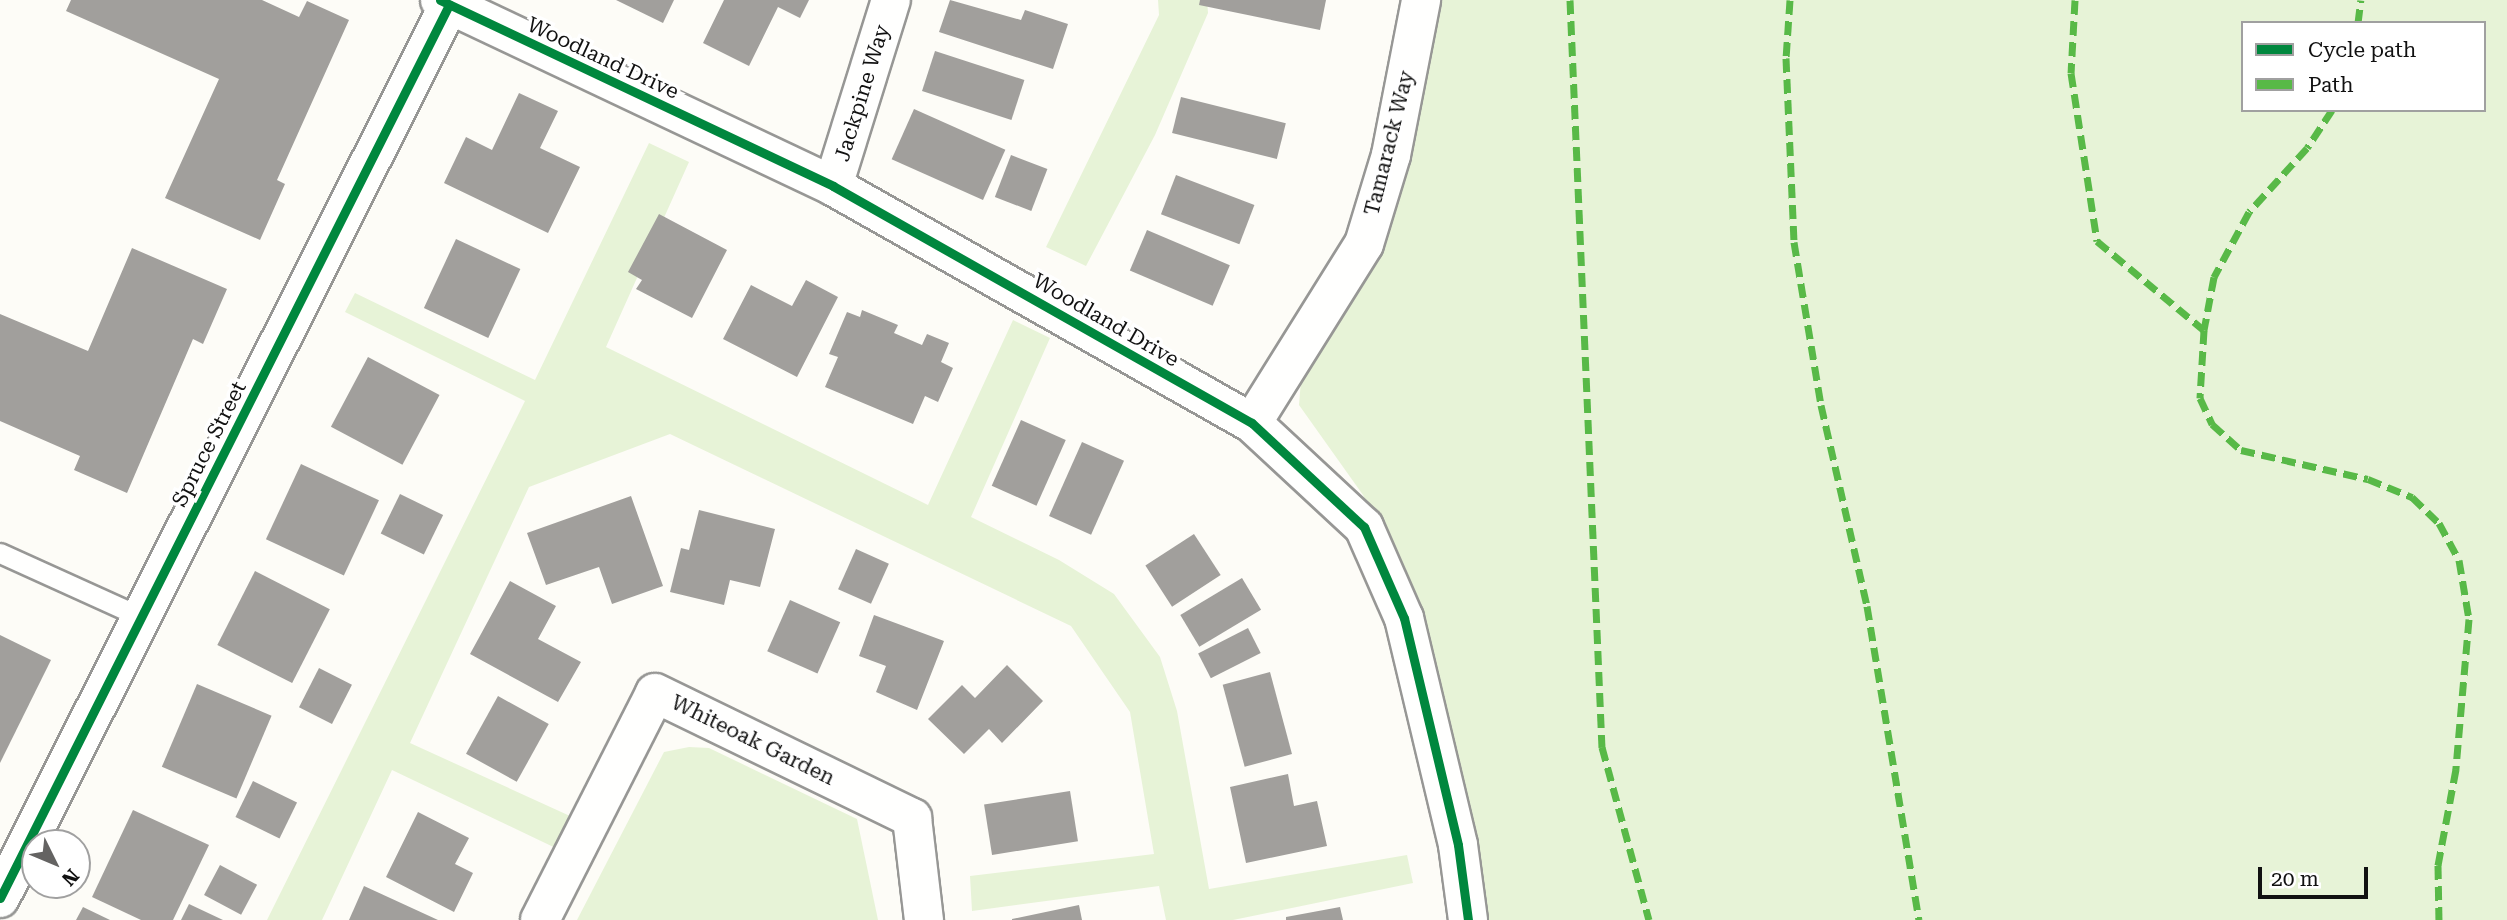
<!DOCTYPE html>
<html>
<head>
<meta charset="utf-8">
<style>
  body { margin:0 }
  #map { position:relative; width:2507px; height:920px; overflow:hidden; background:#fdfcf7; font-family:"Roboto Serif",serif }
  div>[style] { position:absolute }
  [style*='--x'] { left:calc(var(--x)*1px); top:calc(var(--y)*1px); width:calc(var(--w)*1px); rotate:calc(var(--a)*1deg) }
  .green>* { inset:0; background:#e7f3d7 }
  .building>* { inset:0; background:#a19f9c; transform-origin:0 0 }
  .roads { filter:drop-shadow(2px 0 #979795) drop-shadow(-2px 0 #979795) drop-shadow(0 2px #979795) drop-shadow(0 -2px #979795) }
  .lane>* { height:19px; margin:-9.5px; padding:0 9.5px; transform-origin:9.5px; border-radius:9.5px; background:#fffffe }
  .street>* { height:38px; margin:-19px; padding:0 19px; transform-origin:19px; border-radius:19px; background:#fffffe }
  .quiet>* { height:7px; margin-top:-3.5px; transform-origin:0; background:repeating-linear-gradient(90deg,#58b947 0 14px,transparent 0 21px) }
  .cycleway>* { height:9px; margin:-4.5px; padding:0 4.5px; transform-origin:4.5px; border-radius:4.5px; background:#00873e }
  span { translate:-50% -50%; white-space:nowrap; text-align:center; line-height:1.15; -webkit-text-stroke:7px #fff; paint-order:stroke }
  .street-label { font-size:21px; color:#111 }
  .legend { position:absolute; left:2241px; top:21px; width:245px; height:91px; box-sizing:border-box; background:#fff; border:2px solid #a0a0a0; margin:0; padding:9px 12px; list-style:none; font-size:21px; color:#111 }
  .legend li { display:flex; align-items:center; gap:14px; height:35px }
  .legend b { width:35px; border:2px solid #a0a0a0 }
  .north { position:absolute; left:21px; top:829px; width:70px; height:70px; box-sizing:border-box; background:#fff; border:2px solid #a0a0a0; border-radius:50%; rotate:133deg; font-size:19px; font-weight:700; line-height:28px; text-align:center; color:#111 }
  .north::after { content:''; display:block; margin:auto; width:24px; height:32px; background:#646362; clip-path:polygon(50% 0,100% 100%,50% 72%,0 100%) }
  .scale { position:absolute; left:2258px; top:867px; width:110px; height:32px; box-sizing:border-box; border:4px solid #111; border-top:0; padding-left:9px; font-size:21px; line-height:24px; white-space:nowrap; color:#111; -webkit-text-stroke:5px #fff; paint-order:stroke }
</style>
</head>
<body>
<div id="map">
  <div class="green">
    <i style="clip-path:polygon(1158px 0,1207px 0,1208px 13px,1155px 135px,1086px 266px,1046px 247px,1159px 15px)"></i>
    <i style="clip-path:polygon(evenodd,1431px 0,2507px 0,2507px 920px,1482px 920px,1404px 578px,1363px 495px,1299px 405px,1301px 380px,1431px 0,2243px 23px,2484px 23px,2484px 110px,2243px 110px,2243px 23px)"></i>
    <i style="clip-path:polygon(649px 143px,689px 162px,606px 347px,928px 505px,1013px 320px,1050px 338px,971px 517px,1059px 560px,1114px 594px,1160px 657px,1177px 711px,1209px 889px,1407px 855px,1413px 883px,1233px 920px,1166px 920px,1159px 886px,972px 911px,970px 876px,1154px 854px,1130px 712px,1071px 626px,670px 434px,529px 487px,410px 743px,581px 821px,566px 853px,392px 770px,322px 920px,267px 920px,525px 401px,345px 312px,355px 293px,535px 380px)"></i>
    <i style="clip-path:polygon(689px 747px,709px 748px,857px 819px,878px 920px,577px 920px,664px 752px)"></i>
  </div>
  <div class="building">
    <i style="clip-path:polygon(71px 0,262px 0,299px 17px,307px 1px,349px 20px,277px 180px,285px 184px,260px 240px,165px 198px,219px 79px,66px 11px)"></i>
    <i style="clip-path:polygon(616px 0,674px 0,663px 23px)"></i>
    <i style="clip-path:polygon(724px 0,809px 0,800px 18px,778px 7px,749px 66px,703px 43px)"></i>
    <i style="clip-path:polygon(950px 0,1021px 20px,1025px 10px,1068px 24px,1053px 69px,939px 32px)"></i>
    <i style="clip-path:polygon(1200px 0,1326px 0,1320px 30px,1199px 5px)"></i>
    <i style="left:935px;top:51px;width:94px;height:42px;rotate:18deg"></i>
    <i style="clip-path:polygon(519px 93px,558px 111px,540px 148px,580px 167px,548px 233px,444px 183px,466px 137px,492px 150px)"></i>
    <i style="left:1181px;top:97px;width:108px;height:37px;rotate:14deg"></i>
    <i style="left:914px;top:109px;width:100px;height:55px;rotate:24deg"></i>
    <i style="left:1011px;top:155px;width:39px;height:45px;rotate:21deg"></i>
    <i style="left:1176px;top:175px;width:84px;height:42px;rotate:21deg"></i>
    <i style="clip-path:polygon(659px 214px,727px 250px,692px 318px,636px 289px,642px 280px,628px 272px)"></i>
    <i style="left:1147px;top:230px;width:90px;height:44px;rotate:23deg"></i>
    <i style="left:456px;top:239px;width:71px;height:76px;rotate:25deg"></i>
    <i style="clip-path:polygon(132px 248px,227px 289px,203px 344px,193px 339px,127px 493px,74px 470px,80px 456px,0 421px,0 314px,88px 351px)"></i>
    <i style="clip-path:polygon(806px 280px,838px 297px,797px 377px,723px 339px,751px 285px,792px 306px)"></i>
    <i style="clip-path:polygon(862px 310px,898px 325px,894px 333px,922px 345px,927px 334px,949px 343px,941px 362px,953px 368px,938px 402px,925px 396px,913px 424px,825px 387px,838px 357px,829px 354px,847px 312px,860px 317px)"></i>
    <i style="left:368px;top:357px;width:81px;height:79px;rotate:28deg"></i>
    <i style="left:1021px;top:420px;width:49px;height:72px;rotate:24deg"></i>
    <i style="left:1082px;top:442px;width:46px;height:81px;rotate:24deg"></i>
    <i style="left:301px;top:464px;width:86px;height:83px;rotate:25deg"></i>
    <i style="left:400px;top:494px;width:48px;height:44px;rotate:26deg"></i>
    <i style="clip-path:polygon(631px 496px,663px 586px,612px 604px,599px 567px,546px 585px,527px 533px)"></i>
    <i style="clip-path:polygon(699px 510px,775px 529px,760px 587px,730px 580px,724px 605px,670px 592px,681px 548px,689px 550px)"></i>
    <i style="left:1194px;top:534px;width:49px;height:58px;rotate:57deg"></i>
    <i style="left:856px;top:549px;width:36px;height:44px;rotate:24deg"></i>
    <i style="left:255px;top:571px;width:84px;height:83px;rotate:27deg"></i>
    <i style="left:1242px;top:578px;width:37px;height:72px;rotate:59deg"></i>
    <i style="clip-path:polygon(510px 581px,556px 606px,538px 639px,581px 662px,558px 702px,470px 654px)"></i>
    <i style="left:790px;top:600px;width:55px;height:56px;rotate:24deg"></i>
    <i style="clip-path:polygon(874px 615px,944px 641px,917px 710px,876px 692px,886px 666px,859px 656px)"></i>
    <i style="left:1248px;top:628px;width:28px;height:56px;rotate:63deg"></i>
    <i style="clip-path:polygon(0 635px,51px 660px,0 763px)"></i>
    <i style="clip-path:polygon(1007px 665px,1043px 701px,1002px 743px,989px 729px,964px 754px,928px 719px,962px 685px,975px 698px)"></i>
    <i style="left:319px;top:668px;width:37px;height:44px;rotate:27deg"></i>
    <i style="left:1270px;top:672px;width:85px;height:49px;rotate:75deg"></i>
    <i style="left:197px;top:684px;width:81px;height:90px;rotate:23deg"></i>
    <i style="left:498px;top:696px;width:58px;height:66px;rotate:29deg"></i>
    <i style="clip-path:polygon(1288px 774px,1294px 806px,1317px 801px,1327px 846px,1246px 863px,1230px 787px)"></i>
    <i style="left:253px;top:781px;width:49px;height:40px;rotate:26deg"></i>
    <i style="left:1070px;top:791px;width:51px;height:87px;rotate:81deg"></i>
    <i style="clip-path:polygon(133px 810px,209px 845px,173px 920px,141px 920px,92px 897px)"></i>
    <i style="clip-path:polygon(418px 812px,469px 838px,455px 864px,473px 873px,454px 912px,386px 877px)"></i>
    <i style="left:220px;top:865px;width:42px;height:34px;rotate:28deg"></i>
    <i style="clip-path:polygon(364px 886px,438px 920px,349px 920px)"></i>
    <i style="clip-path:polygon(189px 904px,223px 920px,181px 920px)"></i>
    <i style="clip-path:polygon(1079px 905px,1082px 920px,1012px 920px,1012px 919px)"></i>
    <i style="clip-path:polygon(83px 907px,110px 920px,76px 920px)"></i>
    <i style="clip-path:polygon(1340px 907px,1343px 920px,1286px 920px,1286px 917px)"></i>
  </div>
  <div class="roads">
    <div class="lane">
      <i style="--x:0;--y:553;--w:155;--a:24.4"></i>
    </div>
    <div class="street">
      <i style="--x:440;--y:0;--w:435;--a:25.3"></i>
      <i style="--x:833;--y:186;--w:481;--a:29.5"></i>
      <i style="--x:1252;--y:423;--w:153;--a:42.9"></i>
      <i style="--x:1364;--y:527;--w:99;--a:66.3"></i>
      <i style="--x:1404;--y:618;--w:233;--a:76.6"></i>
      <i style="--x:1458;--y:845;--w:76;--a:82.4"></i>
      <i style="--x:833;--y:186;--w:195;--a:-72.7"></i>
      <i style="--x:1252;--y:423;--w:211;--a:-58"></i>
      <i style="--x:1364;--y:244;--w:93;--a:-73.1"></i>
      <i style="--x:1391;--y:155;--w:158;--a:-79"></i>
      <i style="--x:0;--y:898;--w:1000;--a:-63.31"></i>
      <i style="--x:540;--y:920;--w:254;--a:-63.1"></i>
      <i style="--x:655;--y:693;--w:286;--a:25.9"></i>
      <i style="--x:912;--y:818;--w:103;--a:83.3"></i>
    </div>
  </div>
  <div class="quiet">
    <i style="--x:1570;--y:0;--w:748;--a:87.55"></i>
    <i style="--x:1602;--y:747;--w:179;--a:74.8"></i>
    <i style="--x:1790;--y:0;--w:58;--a:93.9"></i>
    <i style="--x:1786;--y:58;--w:184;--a:87.5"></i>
    <i style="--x:1794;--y:242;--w:165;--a:80.6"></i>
    <i style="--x:1821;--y:405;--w:206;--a:77.1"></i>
    <i style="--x:1867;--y:606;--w:318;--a:80.6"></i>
    <i style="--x:2075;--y:0;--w:73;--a:93.1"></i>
    <i style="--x:2071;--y:73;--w:170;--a:81.2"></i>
    <i style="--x:2097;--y:241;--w:139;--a:39.8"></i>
    <i style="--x:2358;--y:23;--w:23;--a:-83"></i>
    <i style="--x:2332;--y:110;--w:45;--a:123.3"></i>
    <i style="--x:2307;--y:148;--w:86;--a:132.2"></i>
    <i style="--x:2249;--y:212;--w:74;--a:118.3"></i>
    <i style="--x:2214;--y:277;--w:54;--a:100.7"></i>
    <i style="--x:2204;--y:330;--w:68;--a:93.4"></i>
    <i style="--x:2200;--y:398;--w:29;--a:65"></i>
    <i style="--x:2212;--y:424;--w:39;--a:42"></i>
    <i style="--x:2241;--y:450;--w:130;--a:12.9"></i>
    <i style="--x:2368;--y:479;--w:48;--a:22.2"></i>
    <i style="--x:2412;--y:497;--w:37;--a:44"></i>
    <i style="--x:2439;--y:523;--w:42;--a:61.6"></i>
    <i style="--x:2459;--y:560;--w:60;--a:80.4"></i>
    <i style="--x:2469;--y:619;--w:151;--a:95"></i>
    <i style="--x:2456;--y:769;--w:98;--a:100.6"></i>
    <i style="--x:2438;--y:865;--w:55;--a:89"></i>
  </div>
  <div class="cycleway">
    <i style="--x:440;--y:0;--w:435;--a:25.3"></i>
    <i style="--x:833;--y:186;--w:481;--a:29.5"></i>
    <i style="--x:1252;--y:423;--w:153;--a:42.9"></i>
    <i style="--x:1364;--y:527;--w:99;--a:66.3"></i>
    <i style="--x:1404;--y:618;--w:233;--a:76.6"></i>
    <i style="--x:1458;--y:845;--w:76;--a:82.4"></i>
    <i style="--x:0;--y:898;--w:1000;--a:-63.31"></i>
  </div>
  <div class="street-label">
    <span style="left:603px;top:58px;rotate:25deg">Woodland Drive</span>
    <span style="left:862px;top:93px;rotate:-73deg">Jackpine Way</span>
    <span style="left:1389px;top:143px;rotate:-76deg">Tamarack Way</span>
    <span style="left:1106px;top:320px;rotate:30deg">Woodland Drive</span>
    <span style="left:209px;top:444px;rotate:-63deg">Spruce Street</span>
    <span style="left:753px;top:740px;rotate:26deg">Whiteoak Garden</span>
  </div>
  <ul class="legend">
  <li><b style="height:9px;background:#00873e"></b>Cycle path</li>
  <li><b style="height:9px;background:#58b947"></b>Path</li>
  </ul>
  <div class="north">N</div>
  <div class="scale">20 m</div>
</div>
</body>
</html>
